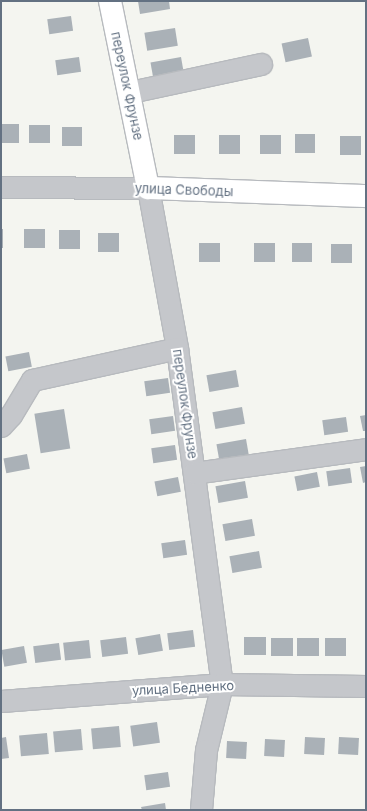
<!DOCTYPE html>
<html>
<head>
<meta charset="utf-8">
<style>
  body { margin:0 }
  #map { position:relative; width:367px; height:811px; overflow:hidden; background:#f4f5f0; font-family:Inter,sans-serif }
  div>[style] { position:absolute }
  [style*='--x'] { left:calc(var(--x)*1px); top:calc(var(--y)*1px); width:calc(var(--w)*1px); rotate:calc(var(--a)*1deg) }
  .building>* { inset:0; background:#aab1b7; transform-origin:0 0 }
  .roads { filter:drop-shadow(1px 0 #b7babe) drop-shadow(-1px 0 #b7babe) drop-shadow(0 1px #b7babe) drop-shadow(0 -1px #b7babe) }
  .minor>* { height:21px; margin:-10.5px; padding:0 10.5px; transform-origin:10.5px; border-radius:10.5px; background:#c5c7cb }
  .major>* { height:22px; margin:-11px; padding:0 11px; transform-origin:11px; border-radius:11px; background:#fff }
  span { translate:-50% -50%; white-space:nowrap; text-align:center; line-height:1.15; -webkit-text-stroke:4px #fff; paint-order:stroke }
  .street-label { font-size:13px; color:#637182 }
  .frame { position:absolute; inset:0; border:2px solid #637182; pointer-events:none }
</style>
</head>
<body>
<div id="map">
  <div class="building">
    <i style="clip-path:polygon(138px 1px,169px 1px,170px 9px,140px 14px)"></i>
    <i style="left:71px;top:16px;width:15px;height:24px;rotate:82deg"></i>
    <i style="left:175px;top:28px;width:18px;height:31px;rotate:81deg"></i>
    <i style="left:308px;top:38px;width:19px;height:27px;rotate:78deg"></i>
    <i style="left:79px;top:57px;width:15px;height:24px;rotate:82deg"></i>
    <i style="left:181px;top:57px;width:17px;height:31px;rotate:80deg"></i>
    <i style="left:1px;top:124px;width:18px;height:19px"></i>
    <i style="left:29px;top:125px;width:21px;height:18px"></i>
    <i style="left:62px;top:127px;width:20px;height:19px"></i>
    <i style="left:295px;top:134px;width:20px;height:19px"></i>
    <i style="left:174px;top:135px;width:21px;height:19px"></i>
    <i style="left:219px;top:135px;width:21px;height:19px"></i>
    <i style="left:260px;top:135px;width:21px;height:19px"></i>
    <i style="left:340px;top:136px;width:21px;height:19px"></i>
    <i style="left:1px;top:229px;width:2px;height:19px"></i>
    <i style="left:24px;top:229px;width:21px;height:19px"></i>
    <i style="left:59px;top:230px;width:21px;height:19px"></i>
    <i style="left:98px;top:233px;width:21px;height:19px"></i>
    <i style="left:199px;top:243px;width:21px;height:19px"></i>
    <i style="left:254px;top:243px;width:21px;height:19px"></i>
    <i style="left:312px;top:243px;width:19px;height:20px;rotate:90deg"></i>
    <i style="left:331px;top:244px;width:21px;height:19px"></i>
    <i style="left:29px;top:352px;width:15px;height:24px;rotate:79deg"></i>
    <i style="left:236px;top:370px;width:17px;height:30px;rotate:80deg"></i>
    <i style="left:168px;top:378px;width:15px;height:24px;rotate:82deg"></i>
    <i style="left:242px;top:407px;width:17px;height:30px;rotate:80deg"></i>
    <i style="left:64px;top:409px;width:40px;height:30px;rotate:81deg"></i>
    <i style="clip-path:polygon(366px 415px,366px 431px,363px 431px,360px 416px)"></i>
    <i style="left:173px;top:416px;width:15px;height:24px;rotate:82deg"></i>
    <i style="left:346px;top:417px;width:15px;height:24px;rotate:82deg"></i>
    <i style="left:246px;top:439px;width:17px;height:30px;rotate:80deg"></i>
    <i style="left:175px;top:445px;width:15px;height:24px;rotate:82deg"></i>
    <i style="left:27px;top:454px;width:15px;height:24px;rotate:79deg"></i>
    <i style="clip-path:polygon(366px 466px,366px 482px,363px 483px,360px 467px)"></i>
    <i style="left:350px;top:468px;width:15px;height:24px;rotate:82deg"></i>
    <i style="left:317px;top:472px;width:15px;height:23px;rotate:79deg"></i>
    <i style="left:178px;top:477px;width:15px;height:24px;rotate:79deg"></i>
    <i style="left:245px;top:481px;width:17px;height:30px;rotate:80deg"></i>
    <i style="left:252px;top:519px;width:17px;height:30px;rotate:80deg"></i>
    <i style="left:185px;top:540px;width:15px;height:24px;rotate:82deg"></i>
    <i style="left:259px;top:551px;width:17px;height:30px;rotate:80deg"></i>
    <i style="left:193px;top:630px;width:17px;height:26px;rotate:83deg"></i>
    <i style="left:160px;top:634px;width:17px;height:25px;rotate:80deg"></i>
    <i style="left:126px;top:637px;width:17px;height:26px;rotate:83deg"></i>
    <i style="left:244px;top:637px;width:22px;height:18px"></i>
    <i style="left:271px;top:638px;width:22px;height:18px"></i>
    <i style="left:297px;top:638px;width:22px;height:18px"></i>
    <i style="left:325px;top:638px;width:21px;height:18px"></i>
    <i style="left:89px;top:640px;width:18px;height:26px;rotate:84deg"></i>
    <i style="left:59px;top:643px;width:17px;height:26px;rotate:83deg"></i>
    <i style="left:24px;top:646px;width:17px;height:23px;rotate:80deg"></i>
    <i style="left:157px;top:722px;width:21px;height:27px;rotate:82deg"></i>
    <i style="left:119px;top:726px;width:21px;height:28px;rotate:85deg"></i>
    <i style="left:81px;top:729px;width:21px;height:28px;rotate:85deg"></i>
    <i style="left:47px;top:733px;width:21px;height:28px;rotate:85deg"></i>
    <i style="clip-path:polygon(6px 737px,9px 758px,1px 759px,1px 738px)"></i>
    <i style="left:305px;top:737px;width:20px;height:17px;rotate:3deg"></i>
    <i style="left:339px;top:737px;width:20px;height:17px;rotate:3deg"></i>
    <i style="left:265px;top:739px;width:20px;height:17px;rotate:3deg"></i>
    <i style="left:227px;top:741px;width:20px;height:17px;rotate:3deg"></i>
    <i style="left:168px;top:772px;width:15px;height:24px;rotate:82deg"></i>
    <i style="clip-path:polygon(165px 803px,166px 810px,142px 810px,141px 807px)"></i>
  </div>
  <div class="roads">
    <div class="minor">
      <i style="--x:130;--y:92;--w:134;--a:-12.1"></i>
      <i style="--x:1;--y:187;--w:147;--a:0.4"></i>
      <i style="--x:148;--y:188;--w:163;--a:79.7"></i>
      <i style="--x:177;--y:348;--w:339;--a:82.4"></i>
      <i style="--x:222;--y:684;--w:68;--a:103.6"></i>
      <i style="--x:206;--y:750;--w:60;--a:94.8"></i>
      <i style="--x:1;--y:426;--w:15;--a:-48"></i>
      <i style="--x:11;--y:415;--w:41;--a:-59"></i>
      <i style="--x:32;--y:380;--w:148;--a:-12.4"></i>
      <i style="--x:194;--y:473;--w:174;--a:-7.9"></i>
      <i style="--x:1;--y:701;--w:222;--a:-4.4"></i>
      <i style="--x:222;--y:684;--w:144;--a:0.8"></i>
    </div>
    <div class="major">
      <i style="--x:110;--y:1;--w:191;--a:78.5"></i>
      <i style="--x:148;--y:188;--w:218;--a:2.1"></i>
    </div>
  </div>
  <div class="street-label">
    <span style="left:127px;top:86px;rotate:78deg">переулок Фрунзе</span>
    <span style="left:184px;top:190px;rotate:2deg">улица Свободы</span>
    <span style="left:185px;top:404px;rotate:82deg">переулок Фрунзе</span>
    <span style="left:183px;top:688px;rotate:-3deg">улица Бедненко</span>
  </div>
  <div class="frame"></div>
</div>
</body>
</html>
